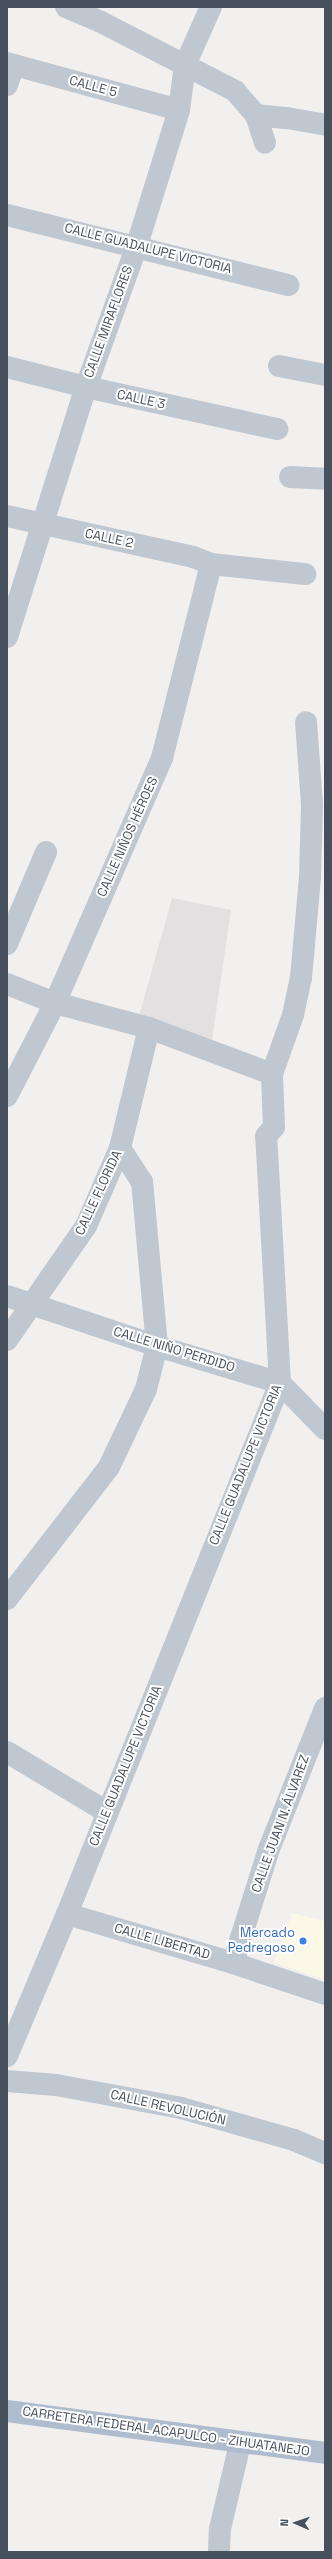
<!DOCTYPE html>
<html>
<head>
<meta charset="utf-8">
<style>
  body { margin:0 }
  #map { position:relative; width:332px; height:2559px; overflow:hidden; background:#f2efef; font-family:"Space Grotesk",sans-serif }
  div>[style] { position:absolute }
  [style*='--x'] { left:calc(var(--x)*1px); top:calc(var(--y)*1px); width:calc(var(--w)*1px); rotate:calc(var(--a)*1deg) }
  .commercial>* { inset:0; background:#fcf8e8 }
  .education>* { inset:0; background:#e3e0e1 }
  .street>* { height:22px; margin:-11px; padding:0 11px; transform-origin:11px; border-radius:11px; background:#bfc8d1 }
  .primary>* { height:22px; margin:-11px; padding:0 11px; transform-origin:11px; border-radius:11px; background:#aebcce }
  .dots>* { width:11px; height:11px; translate:-50% -50%; box-sizing:border-box; border:2px solid #fff; border-radius:50% }
  span { translate:-50% -50%; white-space:nowrap; text-align:center; line-height:1.15; -webkit-text-stroke:4px #fff; paint-order:stroke }
  .street-label { font-size:13px; color:#47515d }
  .shop-label { font-size:13px; color:#366cbe }
  .right { translate:-100% -50%; text-align:right }
  .frame { position:absolute; inset:0; border:8px solid #47515d; pointer-events:none }
  .north { position:absolute; left:276px; top:2503px; width:40px; height:40px; -webkit-text-stroke:3px #fff; paint-order:stroke; rotate:272deg; font-size:11px; font-weight:700; line-height:16px; text-align:center; color:#47515d }
  .north::after { content:''; display:block; margin:auto; width:14px; height:18px; background:#47515d; clip-path:polygon(50% 0,100% 100%,50% 72%,0 100%) }
</style>
</head>
<body>
<div id="map">
  <div class="commercial">
    <i style="clip-path:polygon(292px 1913px,325px 1921px,325px 1980px,274px 1962px)"></i>
  </div>
  <div class="education">
    <i style="clip-path:polygon(172px 898px,231px 910px,211px 1046px,138px 1020px)"></i>
  </div>
  <div class="street">
    <i style="--x:66;--y:7;--w:38;--a:23"></i>
    <i style="--x:101;--y:22;--w:151;--a:27.2"></i>
    <i style="--x:235;--y:91;--w:32;--a:49"></i>
    <i style="--x:256;--y:115;--w:29;--a:72"></i>
    <i style="--x:7;--y:63;--w:178;--a:15.3"></i>
    <i style="--x:7;--y:85;--w:21;--a:-71"></i>
    <i style="--x:256;--y:115;--w:31;--a:6"></i>
    <i style="--x:287;--y:118;--w:39;--a:10"></i>
    <i style="--x:7;--y:215;--w:290;--a:14"></i>
    <i style="--x:279;--y:366;--w:47;--a:11.1"></i>
    <i style="--x:7;--y:367;--w:81;--a:14.2"></i>
    <i style="--x:86;--y:387;--w:196;--a:12.4"></i>
    <i style="--x:290;--y:477;--w:35;--a:3"></i>
    <i style="--x:7;--y:516;--w:190;--a:12.4"></i>
    <i style="--x:193;--y:557;--w:19;--a:21"></i>
    <i style="--x:211;--y:564;--w:95;--a:6.1"></i>
    <i style="--x:7;--y:637;--w:262;--a:-72.5"></i>
    <i style="--x:86;--y:387;--w:151;--a:-70.2"></i>
    <i style="--x:137;--y:245;--w:141;--a:-72.7"></i>
    <i style="--x:179;--y:110;--w:45;--a:-82.4"></i>
    <i style="--x:185;--y:65;--w:64;--a:-65.9"></i>
    <i style="--x:7;--y:944;--w:100;--a:-67"></i>
    <i style="--x:7;--y:984;--w:52;--a:21.6"></i>
    <i style="--x:55;--y:1003;--w:97;--a:14.9"></i>
    <i style="--x:149;--y:1028;--w:131;--a:20.5"></i>
    <i style="--x:7;--y:1096;--w:105;--a:-62.7"></i>
    <i style="--x:55;--y:1003;--w:267;--a:-66.4"></i>
    <i style="--x:162;--y:758;--w:200;--a:-75.8"></i>
    <i style="--x:7;--y:1296;--w:158;--a:18.4"></i>
    <i style="--x:157;--y:1346;--w:128;--a:16.7"></i>
    <i style="--x:280;--y:1383;--w:64;--a:45.6"></i>
    <i style="--x:7;--y:1340;--w:139;--a:-55.3"></i>
    <i style="--x:86;--y:1226;--w:85;--a:-66.4"></i>
    <i style="--x:120;--y:1148;--w:123;--a:-76.4"></i>
    <i style="--x:7;--y:1599;--w:167;--a:-52.3"></i>
    <i style="--x:109;--y:1467;--w:86;--a:-64.6"></i>
    <i style="--x:146;--y:1389;--w:44;--a:-75.7"></i>
    <i style="--x:157;--y:1346;--w:165;--a:-95.2"></i>
    <i style="--x:142;--y:1182;--w:40;--a:-122.9"></i>
    <i style="--x:7;--y:1752;--w:117;--a:31"></i>
    <i style="--x:67;--y:1914;--w:173;--a:16.4"></i>
    <i style="--x:233;--y:1963;--w:97;--a:18.6"></i>
    <i style="--x:233;--y:1963;--w:120;--a:-72.5"></i>
    <i style="--x:269;--y:1849;--w:152;--a:-68.3"></i>
    <i style="--x:7;--y:2056;--w:154;--a:-67.1"></i>
    <i style="--x:67;--y:1914;--w:572;--a:-68.14"></i>
    <i style="--x:280;--y:1383;--w:247;--a:-93.2"></i>
    <i style="--x:266;--y:1136;--w:12;--a:-48"></i>
    <i style="--x:274;--y:1127;--w:53;--a:-92.2"></i>
    <i style="--x:272;--y:1074;--w:63;--a:-70.4"></i>
    <i style="--x:293;--y:1015;--w:38;--a:-78"></i>
    <i style="--x:301;--y:978;--w:101;--a:-84.9"></i>
    <i style="--x:310;--y:877;--w:72;--a:-88.4"></i>
    <i style="--x:312;--y:805;--w:83;--a:-94.1"></i>
    <i style="--x:7;--y:2081;--w:49;--a:4.7"></i>
    <i style="--x:56;--y:2085;--w:127;--a:10.4"></i>
    <i style="--x:181;--y:2108;--w:117;--a:15.8"></i>
    <i style="--x:294;--y:2140;--w:34;--a:23"></i>
    <i style="--x:219;--y:2552;--w:23;--a:-88"></i>
    <i style="--x:220;--y:2529;--w:87;--a:-76.8"></i>
  </div>
  <div class="primary">
    <i style="--x:7;--y:2411;--w:321;--a:7.5"></i>
  </div>
  <div class="dots">
    <i style="left:303px;top:1941px;background:#3f7fe0"></i>
  </div>
  <div class="street-label">
    <span style="left:93px;top:87px;rotate:15deg">CALLE 5</span>
    <span style="left:148px;top:249px;rotate:14deg">CALLE GUADALUPE VICTORIA</span>
    <span style="left:109px;top:322px;rotate:-70deg">CALLE MIRAFLORES</span>
    <span style="left:141px;top:400px;rotate:12deg">CALLE 3</span>
    <span style="left:109px;top:539px;rotate:12deg">CALLE 2</span>
    <span style="left:128px;top:837px;rotate:-66deg">CALLE NIÑOS HÉROES</span>
    <span style="left:99px;top:1193px;rotate:-65deg">CALLE FLORIDA</span>
    <span style="left:174px;top:1350px;rotate:17deg">CALLE NIÑO PERDIDO</span>
    <span style="left:246px;top:1465px;rotate:-68deg">CALLE GUADALUPE VICTORIA</span>
    <span style="left:126px;top:1766px;rotate:-68deg">CALLE GUADALUPE VICTORIA</span>
    <span style="left:281px;top:1824px;rotate:-70deg">CALLE JUAN N. ÁLVAREZ</span>
    <span style="left:162px;top:1942px;rotate:16deg">CALLE LIBERTAD</span>
    <span style="left:168px;top:2108px;rotate:13deg">CALLE REVOLUCIÓN</span>
    <span style="left:166px;top:2432px;rotate:8deg">CARRETERA FEDERAL ACAPULCO - ZIHUATANEJO</span>
  </div>
  <div class="shop-label">
    <span class="right" style="left:295px;top:1941px">Mercado<br>Pedregoso</span>
  </div>
  <div class="frame"></div>
  <div class="north">N</div>
</div>
</body>
</html>
